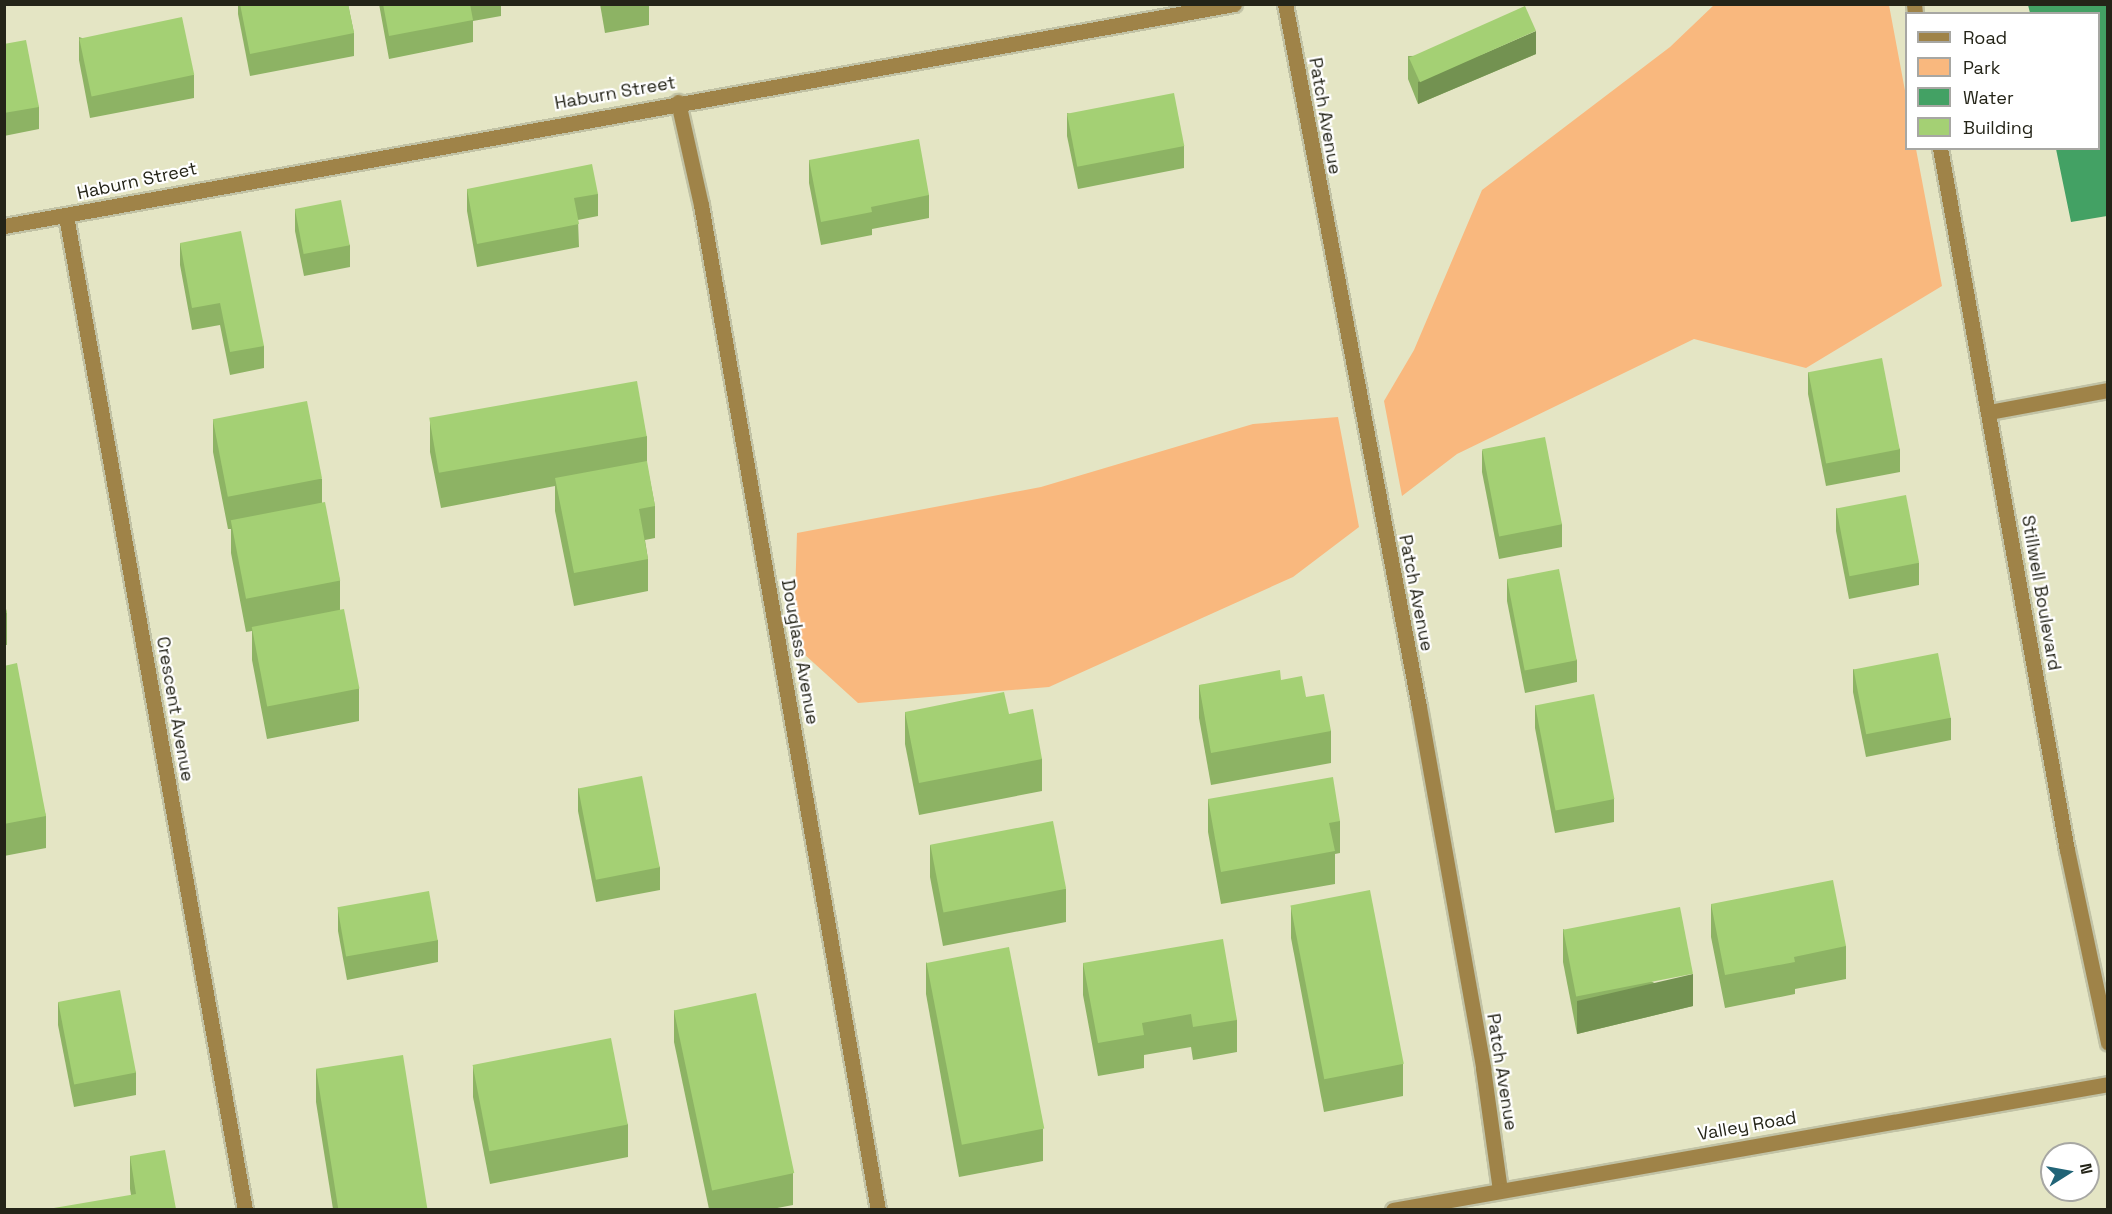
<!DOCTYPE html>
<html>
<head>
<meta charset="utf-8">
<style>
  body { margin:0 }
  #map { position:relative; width:2112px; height:1214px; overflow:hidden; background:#e4e5c4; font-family:"Space Grotesk",sans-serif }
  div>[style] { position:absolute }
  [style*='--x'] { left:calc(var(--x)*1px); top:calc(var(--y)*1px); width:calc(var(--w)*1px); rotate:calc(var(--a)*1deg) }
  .green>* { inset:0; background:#f9b87e }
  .water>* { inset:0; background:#43a164 }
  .roads { filter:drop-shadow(2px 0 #c1c2a5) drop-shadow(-2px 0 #c1c2a5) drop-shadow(0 2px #c1c2a5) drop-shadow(0 -2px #c1c2a5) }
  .minor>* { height:15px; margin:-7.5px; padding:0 7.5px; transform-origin:7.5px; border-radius:7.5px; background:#9f8348 }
  .wall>* { inset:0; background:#8db364 }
  .shaded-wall>* { inset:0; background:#739251 }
  .building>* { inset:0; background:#a4d074; transform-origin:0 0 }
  span { translate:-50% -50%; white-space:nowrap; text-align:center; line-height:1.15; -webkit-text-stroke:4.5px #fff; paint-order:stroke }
  .street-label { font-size:18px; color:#242418 }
  .frame { position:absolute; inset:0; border:6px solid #242418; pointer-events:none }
  .legend { position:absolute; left:1905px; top:12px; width:195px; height:138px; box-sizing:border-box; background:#fff; border:2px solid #a7a7a3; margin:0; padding:8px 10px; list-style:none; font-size:18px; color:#242418 }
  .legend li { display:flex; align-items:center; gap:12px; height:30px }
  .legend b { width:30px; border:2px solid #a7a7a3 }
  .north { position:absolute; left:2040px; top:1142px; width:60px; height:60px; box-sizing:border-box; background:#fff; border:2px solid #a7a7a3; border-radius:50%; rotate:79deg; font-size:16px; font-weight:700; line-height:24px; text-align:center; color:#242418 }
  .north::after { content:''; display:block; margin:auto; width:21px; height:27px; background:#216477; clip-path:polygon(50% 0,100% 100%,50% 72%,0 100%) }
</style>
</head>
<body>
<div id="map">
  <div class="green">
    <i style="clip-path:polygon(1714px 5px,1889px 5px,1906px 96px,1906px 148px,1916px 149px,1942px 286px,1806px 368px,1694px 339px,1457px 454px,1402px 496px,1384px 401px,1414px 350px,1482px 190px,1670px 47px)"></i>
    <i style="clip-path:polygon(1338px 417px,1359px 527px,1293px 577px,1049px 687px,858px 703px,804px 654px,795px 597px,797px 533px,1041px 487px,1253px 424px)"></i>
  </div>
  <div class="water">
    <i style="clip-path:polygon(2028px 5px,2107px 5px,2107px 216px,2071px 222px,2056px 149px,2098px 148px,2098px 14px,2030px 13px)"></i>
  </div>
  <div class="roads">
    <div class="minor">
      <i style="--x:1285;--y:4;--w:716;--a:79.21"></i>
      <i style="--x:1419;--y:707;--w:367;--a:79.9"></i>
      <i style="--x:1483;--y:1068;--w:123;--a:82.1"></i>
      <i style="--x:1914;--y:4;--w:10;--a:84"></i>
      <i style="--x:678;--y:102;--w:106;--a:77.4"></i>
      <i style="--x:701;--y:205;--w:1020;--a:80.01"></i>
      <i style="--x:1940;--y:148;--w:713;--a:79.75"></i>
      <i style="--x:2067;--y:850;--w:197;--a:78"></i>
      <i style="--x:66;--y:216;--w:1010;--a:79.79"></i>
      <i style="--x:4;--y:226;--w:1250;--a:-10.23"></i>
      <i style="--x:1989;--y:412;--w:121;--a:-10.5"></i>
      <i style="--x:1393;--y:1210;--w:726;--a:-9.99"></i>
    </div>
  </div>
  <div class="wall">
    <i style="clip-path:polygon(238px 4px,348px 4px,354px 33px,354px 56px,250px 76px,238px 14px)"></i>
    <i style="clip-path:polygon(379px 4px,501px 4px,501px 16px,473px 21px,473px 42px,389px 59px)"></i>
    <i style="clip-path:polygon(600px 4px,649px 4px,649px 25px,605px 33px)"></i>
    <i style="clip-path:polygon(79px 37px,194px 75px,194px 98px,90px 118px,79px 60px)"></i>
    <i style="clip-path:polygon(4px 44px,39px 107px,39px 129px,4px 136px)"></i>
    <i style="clip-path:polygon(1536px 54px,1418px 104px,1408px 79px,1408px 56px)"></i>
    <i style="clip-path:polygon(1067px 113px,1184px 146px,1184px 168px,1078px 189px,1067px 136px)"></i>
    <i style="clip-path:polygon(809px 160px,929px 195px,929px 218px,872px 229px,872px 235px,821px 245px,809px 183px)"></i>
    <i style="clip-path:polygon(467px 189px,598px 194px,598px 216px,578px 220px,579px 247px,477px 267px,467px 211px)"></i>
    <i style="clip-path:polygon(295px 209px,350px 245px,350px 267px,304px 276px,295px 231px)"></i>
    <i style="clip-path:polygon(180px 243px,264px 346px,264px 368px,230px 375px,220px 325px,192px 330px,180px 265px)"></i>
    <i style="clip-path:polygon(1808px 372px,1900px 449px,1900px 472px,1826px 486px,1808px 394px)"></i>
    <i style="clip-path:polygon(213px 420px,322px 479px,322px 503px,340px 581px,340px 610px,359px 689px,359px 721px,267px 739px,252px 660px,252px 631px,246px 632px,231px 553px,231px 529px,228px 529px,213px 452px)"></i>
    <i style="clip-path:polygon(430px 420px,647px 436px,647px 465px,655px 506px,655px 538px,645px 540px,648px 559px,648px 591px,574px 606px,555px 511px,555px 486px,441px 508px,430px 452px)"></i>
    <i style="clip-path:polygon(1482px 450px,1562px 524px,1562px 547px,1499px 559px,1482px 472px)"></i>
    <i style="clip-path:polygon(1836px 508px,1919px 563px,1919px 585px,1849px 599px,1836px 531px)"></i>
    <i style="clip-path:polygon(1507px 579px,1577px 660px,1577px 682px,1525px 693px,1507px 601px)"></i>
    <i style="clip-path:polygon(4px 601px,7px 613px,7px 645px,4px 645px)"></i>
    <i style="clip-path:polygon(4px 666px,46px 816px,46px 848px,4px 856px)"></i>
    <i style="clip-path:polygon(1853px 669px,1951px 718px,1951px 740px,1866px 757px,1853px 692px)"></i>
    <i style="clip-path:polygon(1281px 680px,1306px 697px,1331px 731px,1331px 763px,1211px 785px,1199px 718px,1199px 685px)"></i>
    <i style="clip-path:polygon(1535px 705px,1614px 799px,1614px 822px,1555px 833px,1535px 728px)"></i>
    <i style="clip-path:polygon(905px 712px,1009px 714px,1042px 759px,1042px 791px,919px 815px,905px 744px)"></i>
    <i style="clip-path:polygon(578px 788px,660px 867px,660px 890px,596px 902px,578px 811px)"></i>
    <i style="clip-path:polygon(1208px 799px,1340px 821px,1340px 853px,1335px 854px,1335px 884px,1221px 904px,1208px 832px)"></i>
    <i style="clip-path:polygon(930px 845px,1066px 889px,1066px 922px,943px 946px,930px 877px)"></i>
    <i style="clip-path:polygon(1711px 904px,1846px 946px,1846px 979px,1795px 989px,1795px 994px,1725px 1008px,1711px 937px)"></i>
    <i style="clip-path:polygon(1291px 906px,1403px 1064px,1403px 1096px,1324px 1112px,1291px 938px)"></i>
    <i style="clip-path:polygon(338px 909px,438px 940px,438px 962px,347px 980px,338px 931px)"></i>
    <i style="clip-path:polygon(1563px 929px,1693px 1006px,1577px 1034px,1563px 962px)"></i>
    <i style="clip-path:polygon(926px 962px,1043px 1129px,1043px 1161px,959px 1177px,926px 994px)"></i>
    <i style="clip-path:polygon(1083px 963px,1237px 1020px,1237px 1052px,1193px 1060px,1191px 1047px,1144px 1055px,1144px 1068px,1098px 1076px,1083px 995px)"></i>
    <i style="clip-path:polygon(58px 1002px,136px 1072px,136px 1095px,74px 1107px,58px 1025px)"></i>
    <i style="clip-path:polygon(674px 1010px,793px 1173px,793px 1205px,772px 1209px,709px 1209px,674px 1042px)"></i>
    <i style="clip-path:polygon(473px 1065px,628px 1124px,628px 1157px,490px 1184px,473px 1097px)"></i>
    <i style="clip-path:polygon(316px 1069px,427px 1209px,333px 1209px,316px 1102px)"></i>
    <i style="clip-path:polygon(130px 1156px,176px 1209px,131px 1195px,130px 1189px)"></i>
  </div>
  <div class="shaded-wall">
    <i style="clip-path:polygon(1536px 31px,1536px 54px,1418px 104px,1418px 82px)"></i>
    <i style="clip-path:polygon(1693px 974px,1693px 1006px,1577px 1034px,1577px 1001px)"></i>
  </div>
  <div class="building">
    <i style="clip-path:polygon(240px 4px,348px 4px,354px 33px,250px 54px)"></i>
    <i style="clip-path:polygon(383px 4px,470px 4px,473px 20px,389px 36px)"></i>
    <i style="left:1525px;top:6px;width:27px;height:127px;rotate:66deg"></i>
    <i style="left:182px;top:17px;width:59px;height:105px;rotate:78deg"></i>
    <i style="clip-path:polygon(26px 40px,39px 107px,4px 113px,4px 44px)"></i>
    <i style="left:1174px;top:93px;width:54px;height:109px;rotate:79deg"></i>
    <i style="clip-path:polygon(919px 139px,929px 195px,871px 207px,872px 212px,821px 222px,809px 160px)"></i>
    <i style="clip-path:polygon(592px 164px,598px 194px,574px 198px,579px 224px,477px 244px,467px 189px)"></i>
    <i style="left:341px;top:200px;width:46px;height:47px;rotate:79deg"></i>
    <i style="clip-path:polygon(241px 231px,264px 346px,230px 352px,220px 303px,192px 308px,180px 243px)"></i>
    <i style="left:1882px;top:358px;width:93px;height:75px;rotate:79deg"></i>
    <i style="left:637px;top:381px;width:56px;height:211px;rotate:80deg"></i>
    <i style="left:307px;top:401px;width:79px;height:96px;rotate:79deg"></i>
    <i style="left:1545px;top:437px;width:89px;height:64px;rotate:79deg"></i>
    <i style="clip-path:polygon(647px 461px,655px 506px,639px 509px,648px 559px,574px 573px,555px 478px)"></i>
    <i style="left:1906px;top:495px;width:69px;height:71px;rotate:79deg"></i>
    <i style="left:325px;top:502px;width:80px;height:96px;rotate:79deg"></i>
    <i style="left:1559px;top:569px;width:93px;height:53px;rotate:79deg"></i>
    <i style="clip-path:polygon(4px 601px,7px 613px,4px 613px)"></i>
    <i style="left:344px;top:609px;width:81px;height:94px;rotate:79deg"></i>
    <i style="left:1938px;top:653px;width:66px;height:86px;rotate:79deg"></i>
    <i style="clip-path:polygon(17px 663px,46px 816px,4px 824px,4px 666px)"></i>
    <i style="clip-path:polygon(1280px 670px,1281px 680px,1302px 676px,1306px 697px,1324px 694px,1331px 731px,1211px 753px,1199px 685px)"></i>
    <i style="clip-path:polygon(1004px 692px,1009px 714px,1033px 709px,1042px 759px,919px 783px,905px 712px)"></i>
    <i style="left:1594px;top:694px;width:107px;height:60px;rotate:79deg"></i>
    <i style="left:642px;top:776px;width:93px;height:65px;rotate:79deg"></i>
    <i style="clip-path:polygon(1333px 777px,1340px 821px,1329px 823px,1335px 851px,1221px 872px,1208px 799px)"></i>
    <i style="left:1053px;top:821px;width:69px;height:125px;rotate:79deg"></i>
    <i style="clip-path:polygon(1833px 880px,1846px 946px,1794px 957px,1795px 962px,1725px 975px,1711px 904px)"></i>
    <i style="left:1370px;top:890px;width:177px;height:81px;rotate:79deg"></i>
    <i style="left:429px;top:891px;width:50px;height:93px;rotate:80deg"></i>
    <i style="left:1680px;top:907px;width:68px;height:119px;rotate:79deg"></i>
    <i style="clip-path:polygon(1223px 939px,1237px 1020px,1193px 1027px,1191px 1014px,1142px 1023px,1144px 1035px,1098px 1043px,1083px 963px)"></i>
    <i style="left:1009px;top:947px;width:185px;height:84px;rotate:79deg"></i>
    <i style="left:120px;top:990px;width:84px;height:63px;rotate:79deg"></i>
    <i style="left:756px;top:993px;width:184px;height:84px;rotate:78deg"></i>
    <i style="left:611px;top:1038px;width:88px;height:141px;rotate:79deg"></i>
    <i style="left:403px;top:1055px;width:156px;height:88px;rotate:81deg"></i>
    <i style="clip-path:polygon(165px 1150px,176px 1209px,48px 1209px,136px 1194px,130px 1156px)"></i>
  </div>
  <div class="street-label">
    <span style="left:615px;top:93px;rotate:-10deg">Haburn Street</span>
    <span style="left:1325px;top:116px;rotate:80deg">Patch Avenue</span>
    <span style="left:137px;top:181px;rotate:-12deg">Haburn Street</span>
    <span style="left:1416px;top:593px;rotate:79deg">Patch Avenue</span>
    <span style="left:2041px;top:593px;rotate:80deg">Stillwell Boulevard</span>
    <span style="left:800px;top:652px;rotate:80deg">Douglass Avenue</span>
    <span style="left:175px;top:709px;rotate:80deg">Crescent Avenue</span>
    <span style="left:1502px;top:1072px;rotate:81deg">Patch Avenue</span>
    <span style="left:1747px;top:1126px;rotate:-10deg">Valley Road</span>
  </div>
  <div class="frame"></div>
  <ul class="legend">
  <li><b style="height:8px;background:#9f8348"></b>Road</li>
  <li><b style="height:16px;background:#f9b87e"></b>Park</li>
  <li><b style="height:16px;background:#43a164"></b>Water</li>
  <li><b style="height:16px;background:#a4d074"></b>Building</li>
  </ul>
  <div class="north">N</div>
</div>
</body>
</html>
